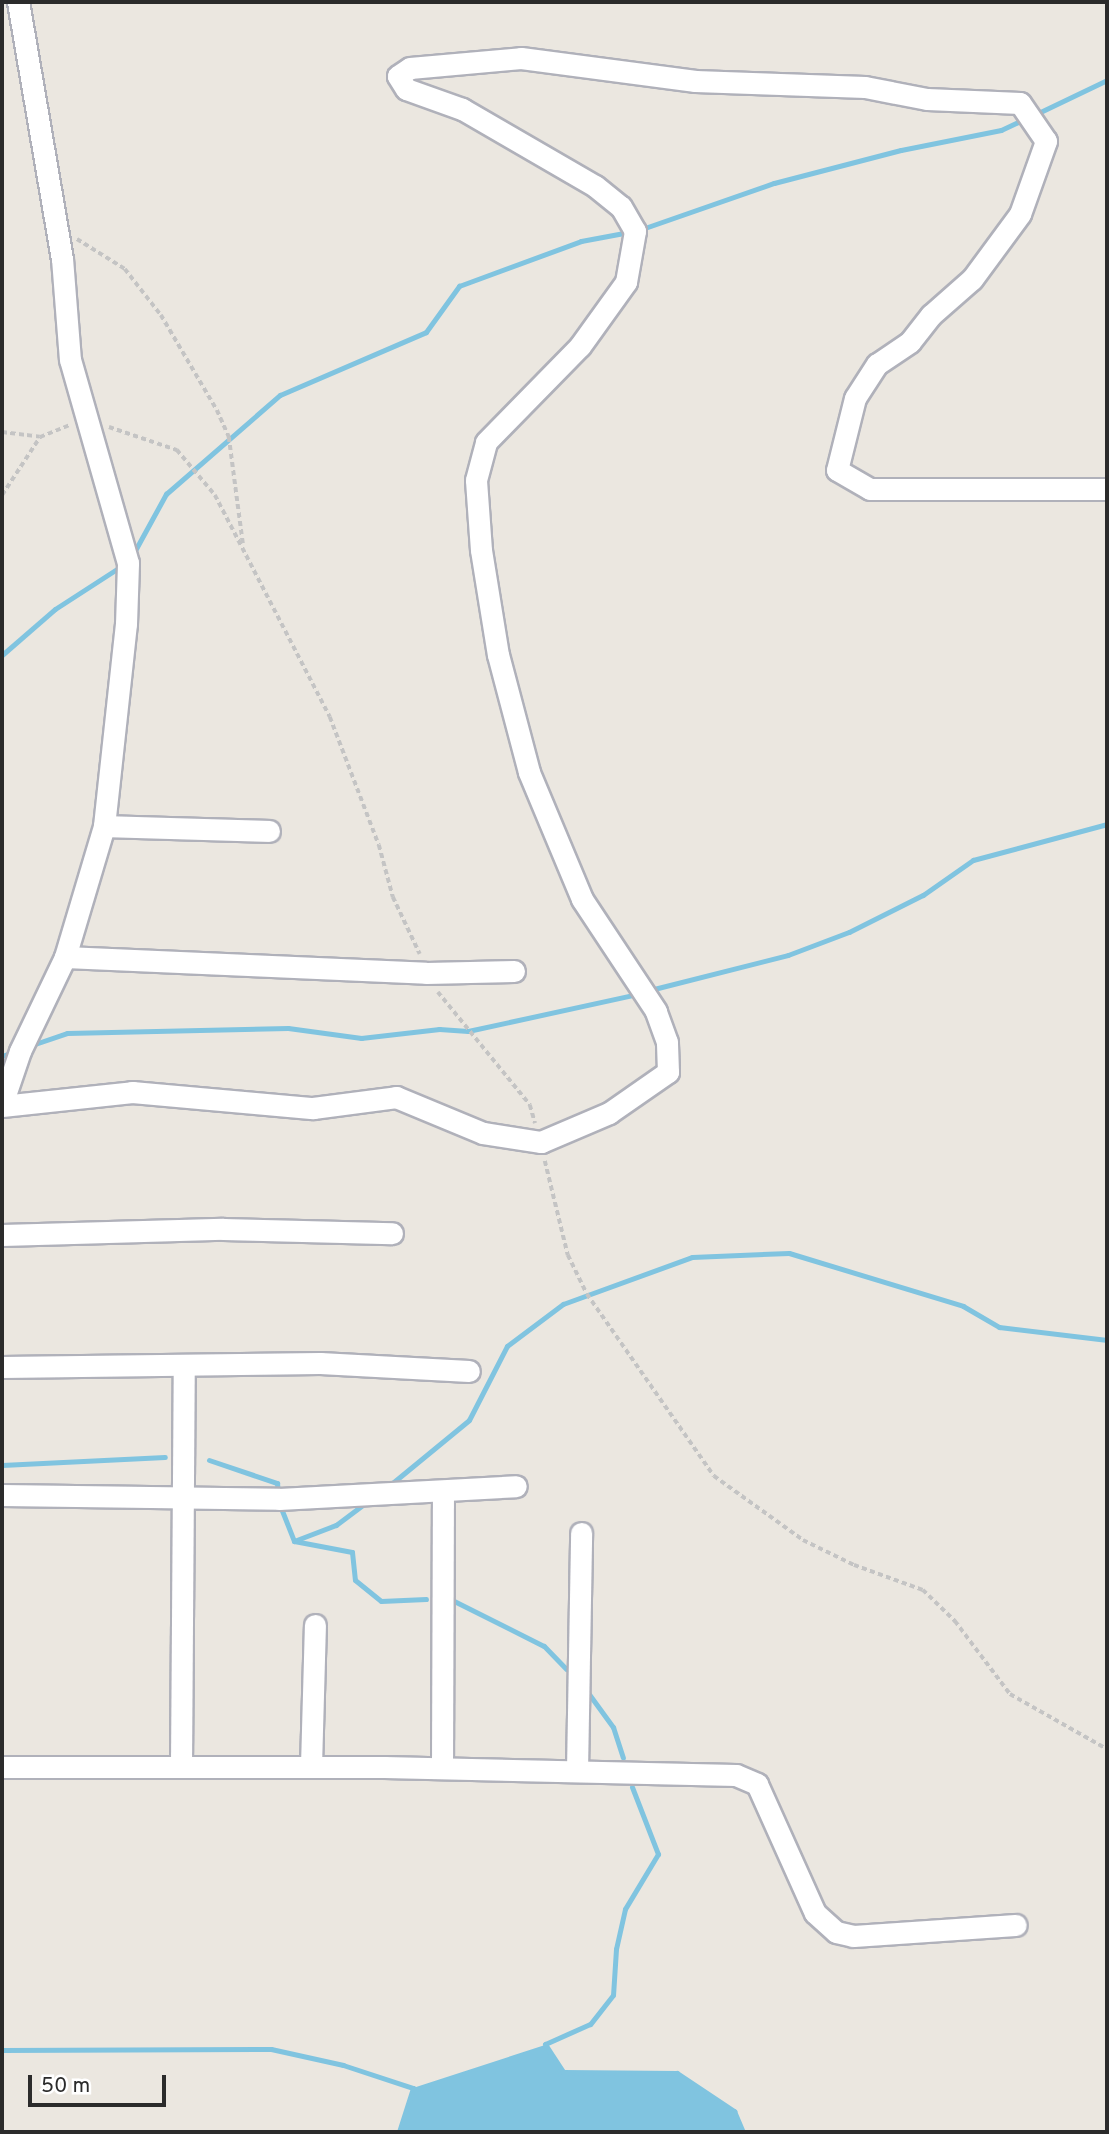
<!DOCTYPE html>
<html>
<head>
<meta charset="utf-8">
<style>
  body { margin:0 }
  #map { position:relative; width:1109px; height:2134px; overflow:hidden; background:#ebe7e0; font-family:Overpass,sans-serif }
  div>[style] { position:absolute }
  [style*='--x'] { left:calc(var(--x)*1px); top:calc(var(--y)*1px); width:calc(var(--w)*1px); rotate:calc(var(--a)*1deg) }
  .water>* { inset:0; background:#80c4e0 }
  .stream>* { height:5px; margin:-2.5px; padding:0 2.5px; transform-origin:2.5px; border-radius:2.5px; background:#80c4e0 }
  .path>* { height:3.5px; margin-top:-1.75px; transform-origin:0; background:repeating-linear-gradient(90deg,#c4c4c4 0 5px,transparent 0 8.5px) }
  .roads { filter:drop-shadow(2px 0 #b0b1ba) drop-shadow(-2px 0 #b0b1ba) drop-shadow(0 2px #b0b1ba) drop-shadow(0 -2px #b0b1ba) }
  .minor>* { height:21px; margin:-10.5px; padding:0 10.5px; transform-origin:10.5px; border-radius:10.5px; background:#fff }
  span { translate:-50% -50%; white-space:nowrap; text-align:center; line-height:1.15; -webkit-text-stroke:5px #fff; paint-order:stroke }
  .frame { position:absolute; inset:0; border:4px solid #2b2b2b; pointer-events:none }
  .scale { position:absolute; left:28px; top:2075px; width:138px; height:32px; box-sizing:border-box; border:4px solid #2b2b2b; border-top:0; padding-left:9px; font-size:21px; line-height:24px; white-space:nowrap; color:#2b2b2b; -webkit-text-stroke:5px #fff; paint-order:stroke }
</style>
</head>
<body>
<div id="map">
  <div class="water">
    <i style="clip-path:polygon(545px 2045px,564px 2072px,677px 2073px,734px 2111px,743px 2132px,399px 2132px,413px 2088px)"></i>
  </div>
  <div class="stream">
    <i style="--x:1034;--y:115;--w:81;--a:-25.6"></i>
    <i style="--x:639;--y:230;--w:143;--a:-19.2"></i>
    <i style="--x:774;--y:183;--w:131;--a:-14.6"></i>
    <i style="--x:901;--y:150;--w:102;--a:-11.3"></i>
    <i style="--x:1001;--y:130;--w:26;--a:-25"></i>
    <i style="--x:132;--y:556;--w:71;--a:-61.3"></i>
    <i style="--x:166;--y:494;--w:151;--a:-41"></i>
    <i style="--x:280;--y:395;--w:159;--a:-23.3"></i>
    <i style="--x:426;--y:332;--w:57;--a:-54.3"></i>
    <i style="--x:459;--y:286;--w:130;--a:-20.2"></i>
    <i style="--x:581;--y:241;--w:49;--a:-10.6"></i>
    <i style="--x:2;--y:655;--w:70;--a:-41"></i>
    <i style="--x:55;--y:609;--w:81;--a:-32.9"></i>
    <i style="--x:650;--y:990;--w:142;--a:-14.2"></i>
    <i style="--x:788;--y:955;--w:65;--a:-20.7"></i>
    <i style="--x:849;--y:932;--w:83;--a:-26.6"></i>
    <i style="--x:923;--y:895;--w:61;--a:-35"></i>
    <i style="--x:973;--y:860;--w:139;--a:-15"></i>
    <i style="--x:29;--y:1046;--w:40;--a:-18.9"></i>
    <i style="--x:67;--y:1033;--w:221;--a:-1.3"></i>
    <i style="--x:288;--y:1028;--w:74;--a:7.8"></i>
    <i style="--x:361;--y:1038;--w:79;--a:-6.6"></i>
    <i style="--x:439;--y:1029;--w:29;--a:4"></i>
    <i style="--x:468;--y:1031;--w:173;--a:-12.3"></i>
    <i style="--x:2;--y:1056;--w:12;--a:-20"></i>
    <i style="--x:209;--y:1460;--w:72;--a:18.7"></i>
    <i style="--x:277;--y:1483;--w:10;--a:84"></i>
    <i style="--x:2;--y:1465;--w:163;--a:-2.8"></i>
    <i style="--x:390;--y:1485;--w:102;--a:-39.4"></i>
    <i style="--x:469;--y:1420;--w:83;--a:-62.8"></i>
    <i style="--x:507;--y:1346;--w:70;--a:-36.9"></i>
    <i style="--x:563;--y:1304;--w:137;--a:-20"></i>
    <i style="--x:692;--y:1257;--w:97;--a:-2.4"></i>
    <i style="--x:789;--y:1253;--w:182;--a:16.9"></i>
    <i style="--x:963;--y:1306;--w:42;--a:30.3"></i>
    <i style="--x:999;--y:1327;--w:109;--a:6.9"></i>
    <i style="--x:279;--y:1503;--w:41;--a:68.5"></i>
    <i style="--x:294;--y:1541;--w:59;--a:10.7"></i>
    <i style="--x:352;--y:1552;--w:28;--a:84"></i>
    <i style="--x:355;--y:1580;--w:33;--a:39"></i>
    <i style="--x:381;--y:1601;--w:45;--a:-2.5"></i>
    <i style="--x:294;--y:1541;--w:45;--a:-20.9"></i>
    <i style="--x:336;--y:1525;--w:40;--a:-37"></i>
    <i style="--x:448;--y:1598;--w:107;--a:26.6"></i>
    <i style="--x:544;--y:1646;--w:32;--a:46"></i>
    <i style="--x:586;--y:1690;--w:46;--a:53.9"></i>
    <i style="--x:613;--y:1727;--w:32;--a:72"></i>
    <i style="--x:632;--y:1787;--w:72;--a:68.8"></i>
    <i style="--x:658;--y:1854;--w:64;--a:121"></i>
    <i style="--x:625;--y:1909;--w:41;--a:102.7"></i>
    <i style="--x:616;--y:1949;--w:46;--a:93.7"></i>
    <i style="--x:613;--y:1995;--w:37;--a:128"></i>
    <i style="--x:590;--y:2024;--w:49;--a:156"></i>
    <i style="--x:545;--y:2044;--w:33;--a:57"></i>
    <i style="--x:563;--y:2072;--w:114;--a:0.5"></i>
    <i style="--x:677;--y:2073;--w:69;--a:33.7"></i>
    <i style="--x:734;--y:2111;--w:23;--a:67"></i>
    <i style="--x:2;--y:2050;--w:269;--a:-0.2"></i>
    <i style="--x:271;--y:2049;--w:74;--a:12.5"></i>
    <i style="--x:343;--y:2065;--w:74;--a:18.2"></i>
    <i style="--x:413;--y:2088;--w:46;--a:107.7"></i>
  </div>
  <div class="path">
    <i style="--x:77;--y:239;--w:57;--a:32"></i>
    <i style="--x:125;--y:269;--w:58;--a:52"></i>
    <i style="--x:161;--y:315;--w:110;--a:59.5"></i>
    <i style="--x:217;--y:410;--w:30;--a:66"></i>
    <i style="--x:229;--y:437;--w:108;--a:82.5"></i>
    <i style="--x:109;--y:427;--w:72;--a:18.7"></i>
    <i style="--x:177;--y:450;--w:59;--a:49.8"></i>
    <i style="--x:215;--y:495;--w:250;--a:62.6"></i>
    <i style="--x:330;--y:717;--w:137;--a:69.1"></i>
    <i style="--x:379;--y:845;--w:54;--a:74.9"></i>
    <i style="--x:393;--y:897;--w:63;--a:64.7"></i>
    <i style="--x:2;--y:432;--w:38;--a:7"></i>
    <i style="--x:2;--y:495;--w:69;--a:-56.8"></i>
    <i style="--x:40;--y:437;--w:32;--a:-22"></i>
    <i style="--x:438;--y:992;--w:146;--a:50.8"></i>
    <i style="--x:530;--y:1105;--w:19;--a:74"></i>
    <i style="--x:545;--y:1161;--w:97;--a:76.3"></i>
    <i style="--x:568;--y:1255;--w:43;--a:64"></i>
    <i style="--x:587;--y:1294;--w:222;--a:55.1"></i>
    <i style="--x:714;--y:1476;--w:110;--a:35.7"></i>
    <i style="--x:803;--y:1540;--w:57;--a:26.1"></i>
    <i style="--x:854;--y:1565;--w:73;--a:19.9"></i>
    <i style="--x:923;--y:1590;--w:45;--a:44.1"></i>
    <i style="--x:955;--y:1621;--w:91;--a:53"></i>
    <i style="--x:1010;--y:1694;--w:112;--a:29.6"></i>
  </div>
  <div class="roads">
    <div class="minor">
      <i style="--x:104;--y:826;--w:165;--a:1.7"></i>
      <i style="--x:65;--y:957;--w:361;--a:2.5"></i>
      <i style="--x:426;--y:973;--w:88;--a:-1.3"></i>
      <i style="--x:2;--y:1104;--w:56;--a:-71.2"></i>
      <i style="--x:20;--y:1051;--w:104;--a:-64.4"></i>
      <i style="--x:65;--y:957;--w:137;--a:-73.4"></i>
      <i style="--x:104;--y:826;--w:203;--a:-83.8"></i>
      <i style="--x:126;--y:624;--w:61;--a:-88.1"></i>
      <i style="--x:128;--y:563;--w:211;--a:-105.9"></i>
      <i style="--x:70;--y:360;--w:101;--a:-94.5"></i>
      <i style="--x:62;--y:259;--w:261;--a:-99.7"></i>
      <i style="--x:2;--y:1106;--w:131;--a:-6.1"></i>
      <i style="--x:132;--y:1092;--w:182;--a:5.1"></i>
      <i style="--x:313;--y:1108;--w:84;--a:-7.5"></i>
      <i style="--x:396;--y:1097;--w:94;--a:22.5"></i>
      <i style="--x:483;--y:1133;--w:59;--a:8.8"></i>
      <i style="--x:541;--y:1142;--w:74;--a:-23.1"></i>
      <i style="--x:609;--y:1113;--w:72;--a:-34.8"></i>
      <i style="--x:668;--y:1072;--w:30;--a:-92"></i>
      <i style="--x:667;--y:1042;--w:33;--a:-110"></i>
      <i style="--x:656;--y:1011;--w:134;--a:-123.5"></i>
      <i style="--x:582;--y:899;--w:138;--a:-112.7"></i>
      <i style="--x:529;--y:772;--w:121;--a:-104.8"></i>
      <i style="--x:498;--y:655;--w:106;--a:-99.2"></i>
      <i style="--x:481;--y:550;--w:70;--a:-94.1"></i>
      <i style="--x:476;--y:480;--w:39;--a:-75"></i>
      <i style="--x:486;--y:442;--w:134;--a:-45.6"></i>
      <i style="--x:580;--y:346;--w:79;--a:-54.3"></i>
      <i style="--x:626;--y:282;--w:52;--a:-80"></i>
      <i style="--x:635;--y:231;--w:28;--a:-120"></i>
      <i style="--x:621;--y:207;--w:33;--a:-141"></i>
      <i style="--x:595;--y:186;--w:154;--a:-149.9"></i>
      <i style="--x:462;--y:109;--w:59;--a:-160.3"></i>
      <i style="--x:406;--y:89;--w:15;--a:-122"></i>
      <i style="--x:398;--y:76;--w:14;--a:-34"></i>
      <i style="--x:410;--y:68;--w:111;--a:-5.1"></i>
      <i style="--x:521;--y:58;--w:176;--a:7.5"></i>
      <i style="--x:695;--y:81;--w:170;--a:2"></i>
      <i style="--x:865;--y:87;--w:63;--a:11"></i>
      <i style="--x:927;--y:99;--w:93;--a:2.5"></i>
      <i style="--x:1020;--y:103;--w:46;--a:55.6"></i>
      <i style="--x:1046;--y:141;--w:77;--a:109.6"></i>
      <i style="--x:1020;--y:214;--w:81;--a:126.4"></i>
      <i style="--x:972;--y:279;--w:55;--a:138.7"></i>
      <i style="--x:931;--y:315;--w:34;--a:128"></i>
      <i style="--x:910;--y:342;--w:40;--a:146"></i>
      <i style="--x:877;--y:364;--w:40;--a:122.9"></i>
      <i style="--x:855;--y:398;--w:74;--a:104"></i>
      <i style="--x:837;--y:470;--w:38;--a:30"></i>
      <i style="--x:870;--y:489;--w:237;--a:0"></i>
      <i style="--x:2;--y:1235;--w:221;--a:-1.6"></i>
      <i style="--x:223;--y:1229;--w:169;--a:1.4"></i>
      <i style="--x:2;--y:1367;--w:318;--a:-0.7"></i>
      <i style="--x:320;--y:1363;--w:149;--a:3.1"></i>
      <i style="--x:2;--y:1495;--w:277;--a:0.8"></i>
      <i style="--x:279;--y:1499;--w:237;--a:-3.1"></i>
      <i style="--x:181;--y:1765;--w:400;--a:-89.6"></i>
      <i style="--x:311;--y:1766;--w:141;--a:-88.4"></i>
      <i style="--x:2;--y:1767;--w:382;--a:0"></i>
      <i style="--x:384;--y:1767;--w:352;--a:1.3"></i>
      <i style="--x:736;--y:1775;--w:23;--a:23"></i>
      <i style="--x:757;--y:1784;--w:141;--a:65.8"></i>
      <i style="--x:815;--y:1913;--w:28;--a:42"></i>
      <i style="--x:836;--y:1932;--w:17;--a:13"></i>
      <i style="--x:853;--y:1936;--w:163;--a:-3.9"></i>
      <i style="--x:442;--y:1768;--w:276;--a:-89.8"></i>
      <i style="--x:577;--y:1771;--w:238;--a:-89"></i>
    </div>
  </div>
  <div class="frame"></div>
  <div class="scale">50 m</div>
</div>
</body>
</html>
